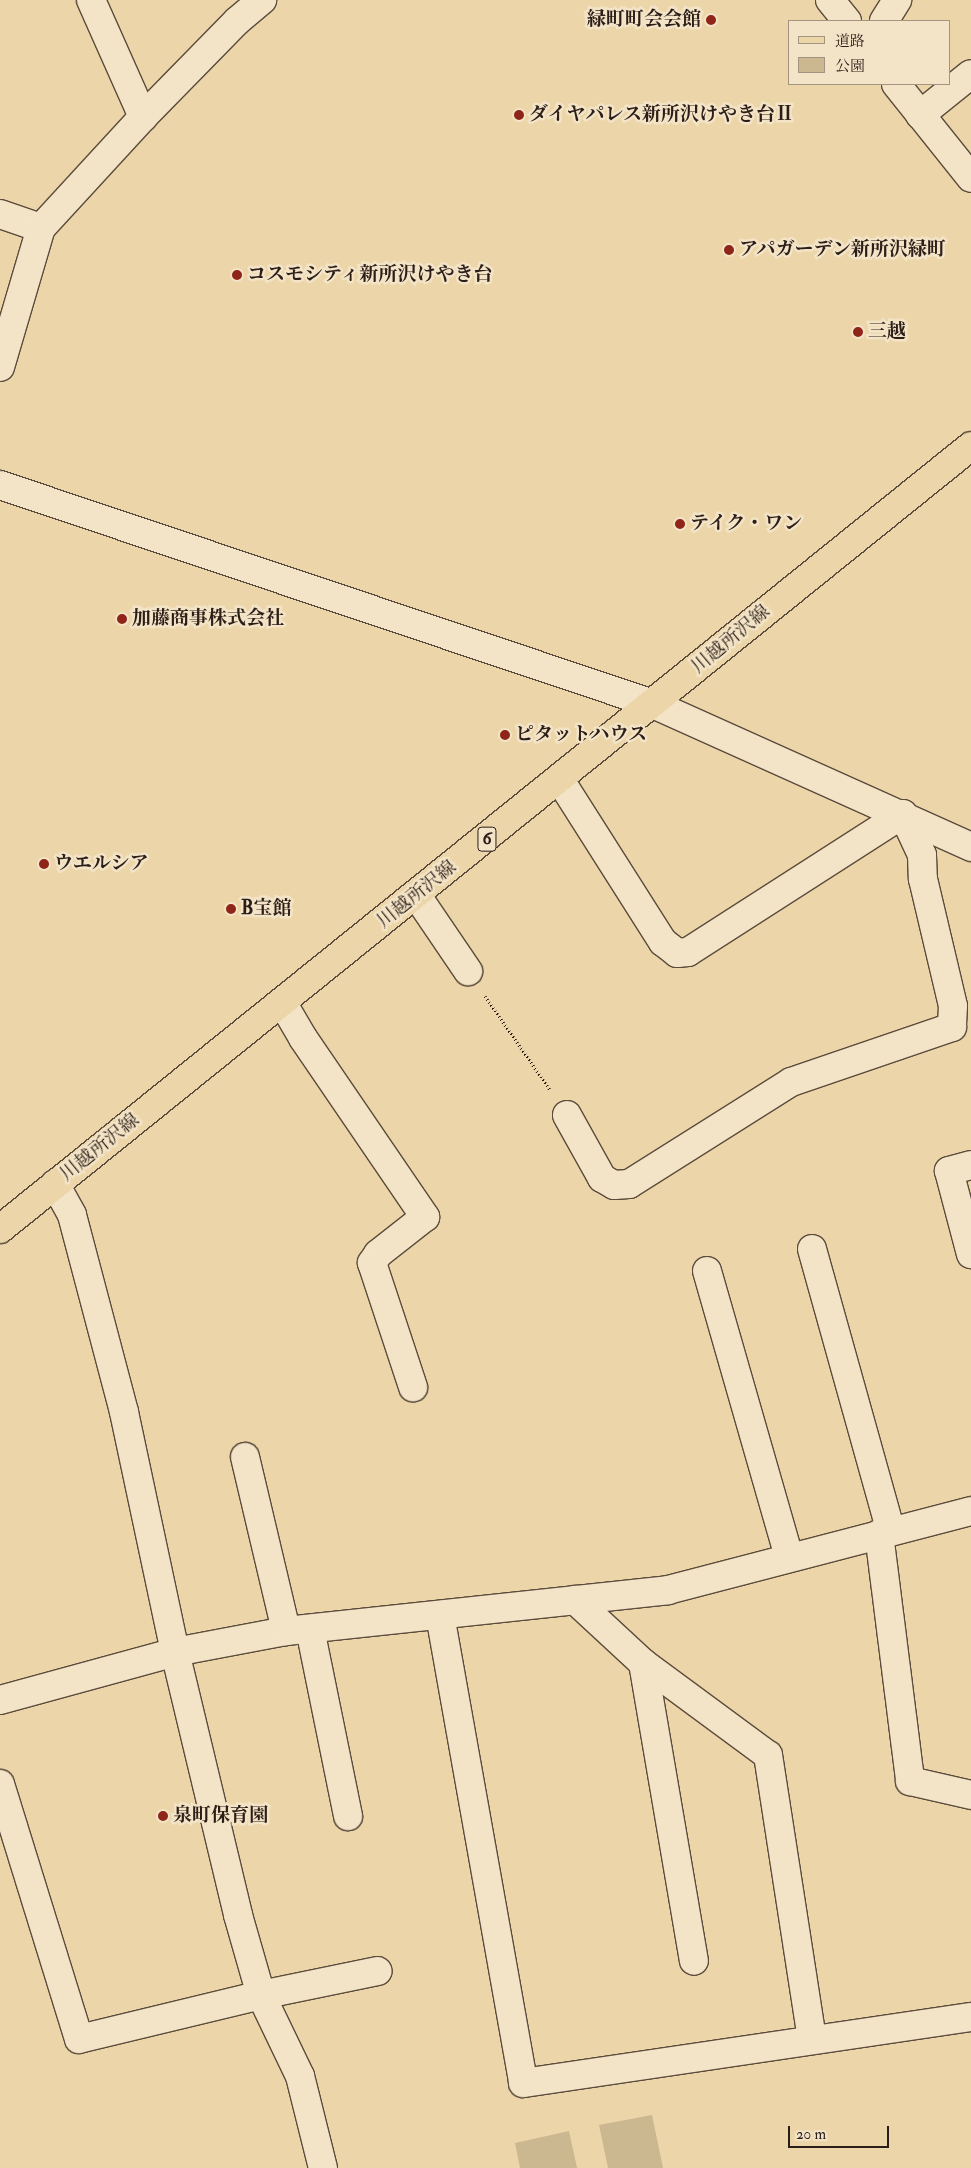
<!DOCTYPE html>
<html>
<head>
<meta charset="utf-8">
<style>
  body { margin:0 }
  #map { position:relative; width:971px; height:2168px; overflow:hidden; background:#ecd6a9; font-family:"IM FELL Double Pica","Noto Serif JP",serif }
  div>[style] { position:absolute }
  [style*='--x'] { left:calc(var(--x)*1px); top:calc(var(--y)*1px); width:calc(var(--w)*1px); rotate:calc(var(--a)*1deg) }
  .green>* { inset:0; background:#cbb790 }
  .path>* { height:3px; margin-top:-1.5px; transform-origin:0; background:repeating-linear-gradient(90deg,#2b1d17 0 1px,transparent 0 3.5px) }
  .roads { filter:drop-shadow(1px 0 #5b4b3c) drop-shadow(-1px 0 #5b4b3c) drop-shadow(0 1px #5b4b3c) drop-shadow(0 -1px #5b4b3c) }
  .minor>* { height:28px; margin:-14px; padding:0 14px; transform-origin:14px; border-radius:14px; background:#f3e4c7 }
  .major>* { height:28px; margin:-14px; padding:0 14px; transform-origin:14px; border-radius:14px; background:#ecd6a9 }
  .dots>* { width:14px; height:14px; translate:-50% -50%; box-sizing:border-box; border:2px solid #f3e4c7; border-radius:50% }
  span { translate:-50% -50%; white-space:nowrap; text-align:center; line-height:1.15; -webkit-text-stroke:5px #f3e4c7; paint-order:stroke }
  .shield-label span { padding:1px 4px; background:#f3e4c7; border:1px solid; border-radius:4px; -webkit-text-stroke-width:0 }
  .shield-label { font-size:18px; color:#2b1d17; font-weight:700 }
  .poi-label { font-size:19px; color:#2b1d17; font-weight:700 }
  .right { translate:-100% -50%; text-align:right }
  .left { translate:0 -50%; text-align:left }
  .street-label { font-size:19px; color:#2b1d17 }
  .legend { position:absolute; left:788px; top:20px; width:162px; height:65px; box-sizing:border-box; background:#f3e4c7; border:1px solid #a39481; margin:0; padding:6px 9px; list-style:none; font-size:15px; color:#2b1d17 }
  .legend li { display:flex; align-items:center; gap:10px; height:25px }
  .legend b { width:25px; border:1px solid #a39481 }
  .scale { position:absolute; left:788px; top:2126px; width:101px; height:22px; box-sizing:border-box; border:2px solid #2b1d17; border-top:0; padding-left:6px; font-size:15px; line-height:18px; white-space:nowrap; color:#2b1d17; -webkit-text-stroke:4px #f3e4c7; paint-order:stroke }
</style>
</head>
<body>
<div id="map">
  <div class="green">
    <i style="clip-path:polygon(652px 2115px,663px 2168px,608px 2168px,599px 2125px)"></i>
    <i style="clip-path:polygon(569px 2131px,577px 2168px,520px 2168px,515px 2143px)"></i>
  </div>
  <div class="path">
    <i style="--x:485;--y:996;--w:114;--a:55.3"></i>
  </div>
  <div class="roads">
    <div class="minor">
      <i style="--x:91;--y:0;--w:128;--a:66"></i>
      <i style="--x:830;--y:0;--w:27;--a:51"></i>
      <i style="--x:884;--y:21;--w:25;--a:-58"></i>
      <i style="--x:896;--y:84;--w:120;--a:51.4"></i>
      <i style="--x:920;--y:115;--w:65;--a:-38.8"></i>
      <i style="--x:0;--y:214;--w:43;--a:18.9"></i>
      <i style="--x:0;--y:367;--w:145;--a:-73.6"></i>
      <i style="--x:41;--y:228;--w:151;--a:-47.4"></i>
      <i style="--x:143;--y:117;--w:134;--a:-45.6"></i>
      <i style="--x:237;--y:21;--w:33;--a:-40"></i>
      <i style="--x:0;--y:485;--w:689;--a:18.54"></i>
      <i style="--x:653;--y:704;--w:349;--a:24.2"></i>
      <i style="--x:560;--y:780;--w:192;--a:57.6"></i>
      <i style="--x:663;--y:942;--w:18;--a:38"></i>
      <i style="--x:677;--y:953;--w:11;--a:-5"></i>
      <i style="--x:688;--y:952;--w:255;--a:-32.7"></i>
      <i style="--x:903;--y:814;--w:45;--a:65.1"></i>
      <i style="--x:922;--y:855;--w:24;--a:88"></i>
      <i style="--x:923;--y:879;--w:130;--a:76.7"></i>
      <i style="--x:953;--y:1006;--w:21;--a:93"></i>
      <i style="--x:952;--y:1027;--w:170;--a:161.1"></i>
      <i style="--x:791;--y:1082;--w:191;--a:147.8"></i>
      <i style="--x:629;--y:1184;--w:15;--a:176"></i>
      <i style="--x:614;--y:1185;--w:14;--a:-150"></i>
      <i style="--x:602;--y:1178;--w:72;--a:-119.1"></i>
      <i style="--x:417;--y:896;--w:91;--a:55.8"></i>
      <i style="--x:282;--y:1002;--w:42;--a:59.7"></i>
      <i style="--x:303;--y:1038;--w:217;--a:55.7"></i>
      <i style="--x:425;--y:1217;--w:60;--a:141.8"></i>
      <i style="--x:378;--y:1254;--w:11;--a:124"></i>
      <i style="--x:372;--y:1263;--w:131;--a:71.7"></i>
      <i style="--x:971;--y:1165;--w:23;--a:165"></i>
      <i style="--x:949;--y:1171;--w:86;--a:75.2"></i>
      <i style="--x:55;--y:1184;--w:35;--a:61"></i>
      <i style="--x:72;--y:1215;--w:204;--a:75.2"></i>
      <i style="--x:124;--y:1412;--w:245;--a:78"></i>
      <i style="--x:175;--y:1652;--w:270;--a:76.5"></i>
      <i style="--x:238;--y:1915;--w:83;--a:74"></i>
      <i style="--x:261;--y:1995;--w:90;--a:64.3"></i>
      <i style="--x:300;--y:2076;--w:95;--a:76"></i>
      <i style="--x:812;--y:1249;--w:291;--a:74.4"></i>
      <i style="--x:707;--y:1271;--w:298;--a:74"></i>
      <i style="--x:245;--y:1457;--w:179;--a:76.7"></i>
      <i style="--x:879;--y:1534;--w:249;--a:82.8"></i>
      <i style="--x:910;--y:1781;--w:63;--a:12.9"></i>
      <i style="--x:575;--y:1600;--w:93;--a:42.8"></i>
      <i style="--x:643;--y:1663;--w:155;--a:36.4"></i>
      <i style="--x:768;--y:1755;--w:286;--a:81.2"></i>
      <i style="--x:440;--y:1615;--w:475;--a:79.9"></i>
      <i style="--x:523;--y:2083;--w:453;--a:-8.4"></i>
      <i style="--x:310;--y:1629;--w:191;--a:78.5"></i>
      <i style="--x:643;--y:1663;--w:302;--a:80.3"></i>
      <i style="--x:0;--y:1700;--w:181;--a:-15.3"></i>
      <i style="--x:175;--y:1652;--w:113;--a:-10.7"></i>
      <i style="--x:286;--y:1631;--w:384;--a:-6.1"></i>
      <i style="--x:668;--y:1590;--w:313;--a:-14.6"></i>
      <i style="--x:0;--y:1784;--w:267;--a:72.8"></i>
      <i style="--x:79;--y:2039;--w:187;--a:-13.6"></i>
      <i style="--x:261;--y:1995;--w:119;--a:-11.6"></i>
    </div>
    <div class="major">
      <i style="--x:0;--y:1229;--w:1247;--a:-38.88"></i>
    </div>
  </div>
  <div class="dots">
    <i style="left:711px;top:20px;background:#8f2418"></i>
    <i style="left:519px;top:115px;background:#8f2418"></i>
    <i style="left:729px;top:250px;background:#8f2418"></i>
    <i style="left:237px;top:275px;background:#8f2418"></i>
    <i style="left:858px;top:332px;background:#8f2418"></i>
    <i style="left:680px;top:524px;background:#8f2418"></i>
    <i style="left:122px;top:619px;background:#8f2418"></i>
    <i style="left:505px;top:735px;background:#8f2418"></i>
    <i style="left:44px;top:864px;background:#8f2418"></i>
    <i style="left:231px;top:909px;background:#8f2418"></i>
    <i style="left:163px;top:1816px;background:#8f2418"></i>
  </div>
  <div class="shield-label">
    <span style="left:487px;top:839px">6</span>
  </div>
  <div class="poi-label">
    <span class="right" style="left:701px;top:20px">緑町町会会館</span>
    <span class="left" style="left:529px;top:115px">ダイヤパレス新所沢けやき台Ⅱ</span>
    <span class="left" style="left:739px;top:250px">アパガーデン新所沢緑町</span>
    <span class="left" style="left:247px;top:275px">コスモシティ新所沢けやき台</span>
    <span class="left" style="left:868px;top:332px">三越</span>
    <span class="left" style="left:690px;top:524px">テイク・ワン</span>
    <span class="left" style="left:132px;top:619px">加藤商事株式会社</span>
    <span class="left" style="left:515px;top:735px">ピタットハウス</span>
    <span class="left" style="left:54px;top:864px">ウエルシア</span>
    <span class="left" style="left:241px;top:909px">B宝館</span>
    <span class="left" style="left:173px;top:1816px">泉町保育園</span>
  </div>
  <div class="street-label">
    <span style="left:731px;top:640px;rotate:-40deg">川越所沢線</span>
    <span style="left:417px;top:895px;rotate:-39deg">川越所沢線</span>
    <span style="left:100px;top:1148px;rotate:-39deg">川越所沢線</span>
  </div>
  <ul class="legend">
  <li><b style="height:6px;background:#ecd6a9"></b>道路</li>
  <li><b style="height:14px;background:#cbb790"></b>公園</li>
  </ul>
  <div class="scale">20 m</div>
</div>
</body>
</html>
